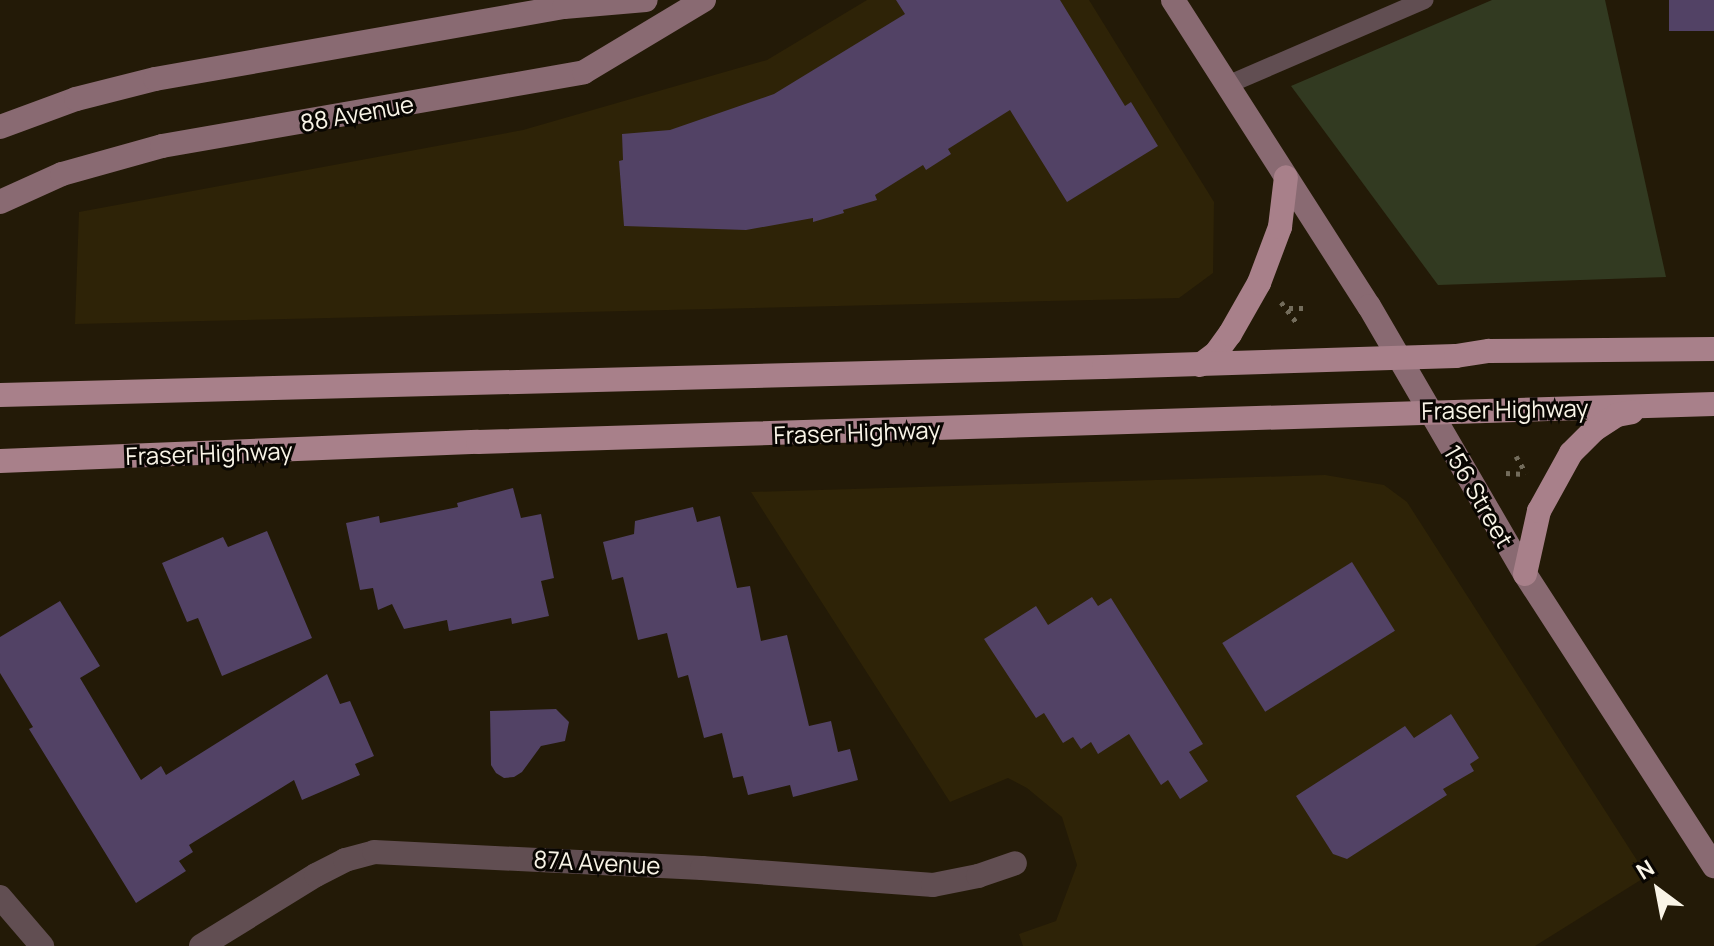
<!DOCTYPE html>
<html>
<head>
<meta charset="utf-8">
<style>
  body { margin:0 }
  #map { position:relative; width:1714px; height:946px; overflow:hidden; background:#231a07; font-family:Manrope,sans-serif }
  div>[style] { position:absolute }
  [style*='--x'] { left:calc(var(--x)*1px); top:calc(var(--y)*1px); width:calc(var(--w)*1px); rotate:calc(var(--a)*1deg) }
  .built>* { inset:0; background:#2e2307 }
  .green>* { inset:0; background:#323a21 }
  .building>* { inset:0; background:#524265; transform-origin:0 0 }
  .path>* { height:5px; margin-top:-2.5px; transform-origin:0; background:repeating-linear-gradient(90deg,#736c5b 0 4px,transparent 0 10px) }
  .lane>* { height:18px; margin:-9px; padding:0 9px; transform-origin:9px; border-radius:9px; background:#614e52 }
  .street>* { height:24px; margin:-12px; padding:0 12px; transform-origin:12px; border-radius:12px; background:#614e52 }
  .secondary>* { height:24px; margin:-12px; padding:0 12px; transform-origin:12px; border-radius:12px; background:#896a72 }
  .primary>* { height:24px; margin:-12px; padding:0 12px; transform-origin:12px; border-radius:12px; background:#a8808a }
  span { translate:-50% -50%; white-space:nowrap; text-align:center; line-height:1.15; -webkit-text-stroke:6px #090602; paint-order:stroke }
  .street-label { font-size:24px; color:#f9f4e7 }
  .north { position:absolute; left:1618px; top:850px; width:80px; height:80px; -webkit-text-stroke:6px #090602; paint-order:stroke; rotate:328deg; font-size:22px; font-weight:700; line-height:32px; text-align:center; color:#f9f4e7 }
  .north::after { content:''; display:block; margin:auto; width:28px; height:36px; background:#f9f4e7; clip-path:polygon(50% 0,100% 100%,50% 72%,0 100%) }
</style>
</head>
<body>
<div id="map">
  <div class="built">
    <i style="clip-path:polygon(867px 0,1089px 0,1214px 202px,1213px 273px,1179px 298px,75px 324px,79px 212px,523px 130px,767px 60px)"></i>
    <i style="clip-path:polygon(1325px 475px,1384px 485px,1407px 502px,1647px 876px,1535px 946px,1023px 946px,1019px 934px,1056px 921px,1077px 865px,1062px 817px,1027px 788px,1008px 778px,950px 802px,751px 492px)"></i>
  </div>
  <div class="green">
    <i style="clip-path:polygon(1492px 0,1605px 0,1666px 277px,1438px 285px,1291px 86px)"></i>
  </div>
  <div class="building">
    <i style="clip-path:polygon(896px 0,1060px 0,1125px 106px,1131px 102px,1158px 146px,1067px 202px,1010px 110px,948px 149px,951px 154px,926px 170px,923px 165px,875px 195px,877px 200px,843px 210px,844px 213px,813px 222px,813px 218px,746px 230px,624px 226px,619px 161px,623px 160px,622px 134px,670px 130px,774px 94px,905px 14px)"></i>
    <i style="left:1669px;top:0;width:45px;height:31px"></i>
    <i style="clip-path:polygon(513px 488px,521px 518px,541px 514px,554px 578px,541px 581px,549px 616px,512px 624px,511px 618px,449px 631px,447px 620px,404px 629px,392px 604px,378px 610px,373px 588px,360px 590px,346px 523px,379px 516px,380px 523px,458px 507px,457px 503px)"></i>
    <i style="clip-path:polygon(693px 507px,697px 522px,720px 516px,737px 588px,750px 586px,761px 641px,787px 635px,809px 726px,831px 721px,838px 752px,850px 749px,858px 780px,793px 797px,790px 785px,748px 795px,743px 776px,733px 778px,722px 733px,704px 738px,688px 675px,678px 678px,667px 633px,638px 640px,623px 577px,612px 580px,603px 542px,634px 534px,635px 521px)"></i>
    <i style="clip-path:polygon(267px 531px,312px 638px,222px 676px,198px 618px,187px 622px,162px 563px,223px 537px,228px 547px)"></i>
    <i style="left:1352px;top:562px;width:81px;height:153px;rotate:58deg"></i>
    <i style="clip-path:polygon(1092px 597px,1098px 606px,1111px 598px,1203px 744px,1189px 752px,1208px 781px,1180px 799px,1168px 780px,1161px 785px,1129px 734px,1098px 754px,1091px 742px,1081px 749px,1073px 737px,1063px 743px,1044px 713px,1036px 718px,984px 639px,1036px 606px,1048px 625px)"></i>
    <i style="clip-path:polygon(60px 601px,100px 666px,80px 678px,141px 780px,161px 766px,166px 775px,327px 674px,340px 704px,350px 701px,374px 756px,355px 764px,360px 775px,302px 800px,294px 780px,189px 845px,193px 852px,179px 861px,186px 871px,136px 903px,29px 729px,33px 727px,0 673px,0 637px)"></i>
    <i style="clip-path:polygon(556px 709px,569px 722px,565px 741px,541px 746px,522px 772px,514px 777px,504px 778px,496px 773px,491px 765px,490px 711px)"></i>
    <i style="clip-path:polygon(1451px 714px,1479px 758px,1470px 764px,1474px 771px,1443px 789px,1447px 795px,1347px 859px,1333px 854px,1296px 796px,1405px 726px,1414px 738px)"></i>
  </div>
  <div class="path">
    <i style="--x:1281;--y:302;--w:26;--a:53"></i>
    <i style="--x:1289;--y:308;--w:16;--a:0"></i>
    <i style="--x:1516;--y:456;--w:20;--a:60"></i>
    <i style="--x:1506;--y:473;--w:19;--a:3"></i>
  </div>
  <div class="lane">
    <i style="--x:1227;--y:85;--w:215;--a:-23.3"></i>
  </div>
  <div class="street">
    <i style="--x:0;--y:897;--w:65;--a:49.4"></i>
    <i style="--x:201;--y:946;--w:135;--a:-31.7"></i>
    <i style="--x:316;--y:875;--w:33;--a:-27"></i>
    <i style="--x:345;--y:860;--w:30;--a:-15"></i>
    <i style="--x:374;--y:852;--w:328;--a:2.8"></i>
    <i style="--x:702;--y:868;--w:232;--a:4.2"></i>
    <i style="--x:933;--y:885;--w:46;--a:-11.3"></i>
    <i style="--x:978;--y:876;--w:39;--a:-19"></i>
  </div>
  <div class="secondary">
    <i style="--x:1173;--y:0;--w:363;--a:57.4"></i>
    <i style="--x:1369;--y:306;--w:310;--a:59.8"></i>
    <i style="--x:1525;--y:574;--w:348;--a:57.1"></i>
    <i style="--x:0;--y:127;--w:81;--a:-20.2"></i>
    <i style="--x:76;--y:99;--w:81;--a:-14.2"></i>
    <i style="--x:155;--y:79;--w:415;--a:-10"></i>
    <i style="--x:564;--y:7;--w:82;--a:-4.9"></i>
    <i style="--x:0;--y:202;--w:68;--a:-24.3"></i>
    <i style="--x:62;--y:174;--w:104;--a:-15.6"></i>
    <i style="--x:162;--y:146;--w:428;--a:-9.9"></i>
    <i style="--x:584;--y:72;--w:140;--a:-31"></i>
  </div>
  <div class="primary">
    <i style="--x:1200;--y:365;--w:20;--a:-37"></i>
    <i style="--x:1216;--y:353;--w:24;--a:-54"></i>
    <i style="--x:1230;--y:334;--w:59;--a:-60.4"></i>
    <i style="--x:1259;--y:283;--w:60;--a:-69.4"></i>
    <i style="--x:1280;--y:227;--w:50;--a:-83.2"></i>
    <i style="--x:0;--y:395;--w:1104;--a:-1.45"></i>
    <i style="--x:1104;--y:367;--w:352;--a:-1.8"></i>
    <i style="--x:1456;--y:356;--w:33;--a:-9"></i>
    <i style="--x:1489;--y:351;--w:225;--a:-0.5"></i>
    <i style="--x:0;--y:461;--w:478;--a:-2.3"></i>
    <i style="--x:478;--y:442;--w:1237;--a:-1.76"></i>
    <i style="--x:1525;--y:574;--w:65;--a:-77.5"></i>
    <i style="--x:1539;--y:511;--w:66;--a:-61.1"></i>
    <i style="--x:1571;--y:453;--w:33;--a:-45"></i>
    <i style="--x:1594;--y:430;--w:27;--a:-33"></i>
    <i style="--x:1617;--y:415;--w:15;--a:-11"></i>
  </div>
  <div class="street-label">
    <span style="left:357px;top:113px;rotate:-10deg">88 Avenue</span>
    <span style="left:1505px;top:409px;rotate:-1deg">Fraser Highway</span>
    <span style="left:857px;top:432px;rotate:-2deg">Fraser Highway</span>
    <span style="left:209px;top:453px;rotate:-2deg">Fraser Highway</span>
    <span style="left:1479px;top:496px;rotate:60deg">156 Street</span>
    <span style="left:597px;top:862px;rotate:3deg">87A Avenue</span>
  </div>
  <div class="north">N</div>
</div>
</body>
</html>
